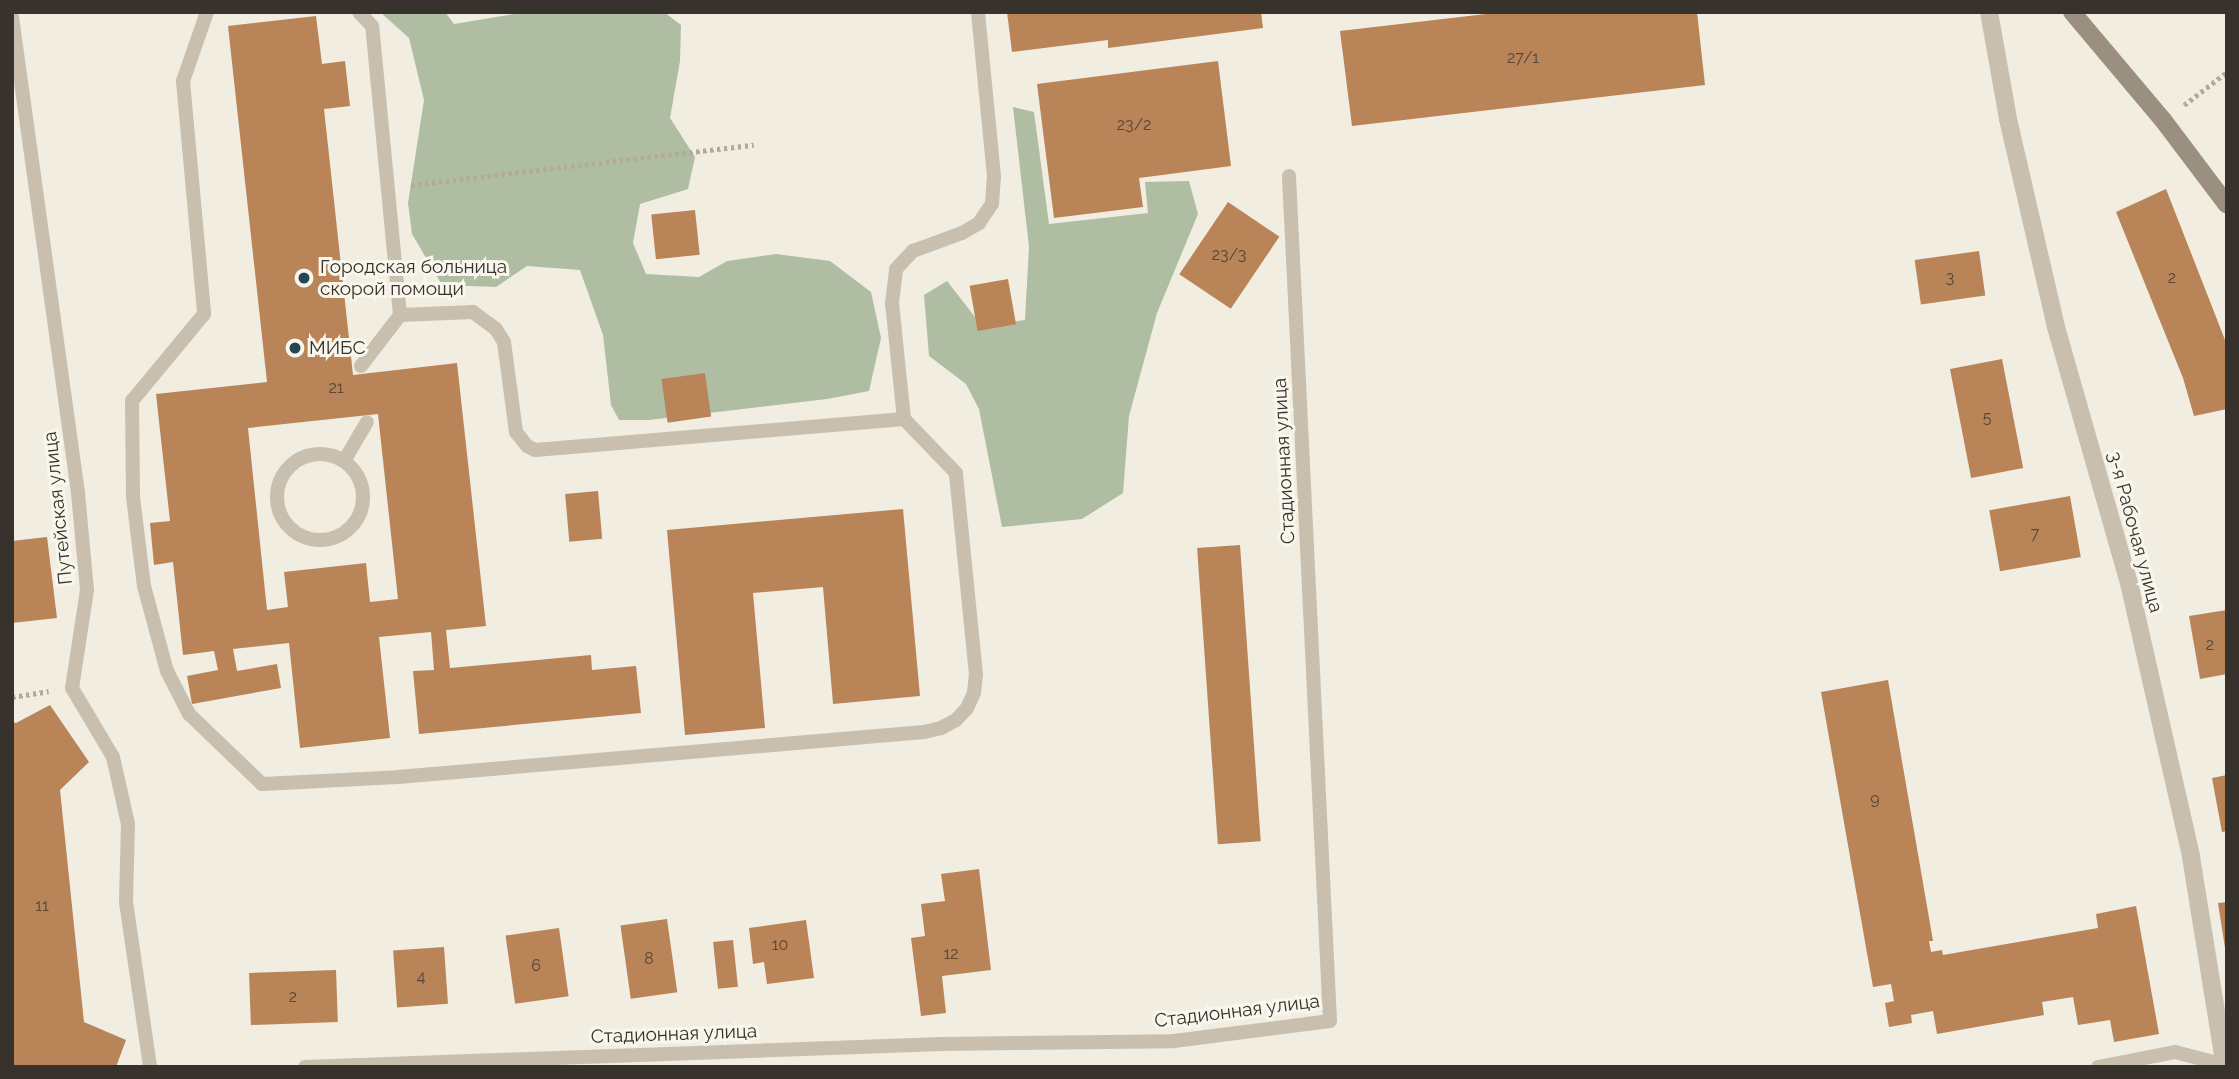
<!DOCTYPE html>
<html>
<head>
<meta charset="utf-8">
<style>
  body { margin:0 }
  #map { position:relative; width:2239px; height:1079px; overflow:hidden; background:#f1ede1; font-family:Raleway,sans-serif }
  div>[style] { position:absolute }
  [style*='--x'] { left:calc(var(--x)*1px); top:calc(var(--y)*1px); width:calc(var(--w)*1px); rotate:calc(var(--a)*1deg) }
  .green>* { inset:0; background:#afbea2 }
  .building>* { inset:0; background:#b98457; transform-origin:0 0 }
  .path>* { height:4.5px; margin-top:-2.25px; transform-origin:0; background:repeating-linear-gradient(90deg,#b4aa98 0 3.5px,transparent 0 7px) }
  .lane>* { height:14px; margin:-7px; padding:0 7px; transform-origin:7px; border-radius:7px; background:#c8bfae }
  .lane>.ring { margin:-7px; padding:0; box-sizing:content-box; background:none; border:14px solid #c8bfae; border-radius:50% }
  .street>* { height:18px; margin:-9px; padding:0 9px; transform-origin:9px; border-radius:9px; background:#c8bfae }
  .secondary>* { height:18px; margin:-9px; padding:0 9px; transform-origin:9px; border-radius:9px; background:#9b8f7f }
  .dots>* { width:19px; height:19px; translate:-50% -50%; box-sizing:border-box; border:4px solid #f9f6ed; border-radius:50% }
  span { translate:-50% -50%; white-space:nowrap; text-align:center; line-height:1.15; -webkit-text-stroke:6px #f9f6ed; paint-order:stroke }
  .number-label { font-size:16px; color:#584636 }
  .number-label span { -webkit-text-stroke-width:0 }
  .poi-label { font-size:19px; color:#37322b }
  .left { translate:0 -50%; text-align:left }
  .street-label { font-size:19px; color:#37322b }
  .frame { position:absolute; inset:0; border:14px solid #37322b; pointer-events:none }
</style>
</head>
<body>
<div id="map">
  <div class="green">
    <i style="clip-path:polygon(380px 12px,445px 12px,454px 24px,527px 12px,664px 12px,681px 25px,680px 61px,670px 118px,695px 157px,688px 189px,640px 204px,633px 243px,646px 274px,699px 277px,727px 261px,776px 254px,830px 261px,871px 292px,881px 338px,869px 391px,827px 399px,649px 420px,619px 420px,611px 405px,603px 335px,580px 270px,527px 266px,496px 287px,442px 285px,412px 234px,408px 203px,424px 100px,409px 38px)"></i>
    <i style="clip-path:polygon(1013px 107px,1034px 112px,1049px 224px,1148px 213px,1145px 182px,1189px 181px,1198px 214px,1157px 313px,1129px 416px,1123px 493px,1082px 519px,1002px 527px,979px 409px,966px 384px,929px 356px,924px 295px,947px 281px,982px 326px,1025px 320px,1029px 247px)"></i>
  </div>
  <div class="building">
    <i style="clip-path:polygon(1007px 12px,1261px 12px,1263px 28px,1108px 48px,1108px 40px,1012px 52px)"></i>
    <i style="clip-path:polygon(1503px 12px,1697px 12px,1705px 85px,1352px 126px,1340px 31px)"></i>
    <i style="clip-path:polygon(evenodd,316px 16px,322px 64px,345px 61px,350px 106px,324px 109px,353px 375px,457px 363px,486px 626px,446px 630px,450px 668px,591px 655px,592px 670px,636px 666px,641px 713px,419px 734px,413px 671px,434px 670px,431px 632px,379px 637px,390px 738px,300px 748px,289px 643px,233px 649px,237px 671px,277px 664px,281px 688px,192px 704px,187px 676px,218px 670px,214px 651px,183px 655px,173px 562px,154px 565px,150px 523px,170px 521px,156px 394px,267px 382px,228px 26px,316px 16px,378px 414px,398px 599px,370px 602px,366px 563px,284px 572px,288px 607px,267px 610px,248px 428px,378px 414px)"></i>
    <i style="clip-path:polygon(1218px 61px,1231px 166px,1139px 178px,1143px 207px,1054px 218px,1037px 84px)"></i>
    <i style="clip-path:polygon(2166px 189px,2227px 345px,2227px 409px,2194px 416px,2183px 378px,2116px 212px)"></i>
    <i style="left:1228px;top:202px;width:62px;height:87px;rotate:34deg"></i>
    <i style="left:695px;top:210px;width:45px;height:44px;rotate:84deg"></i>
    <i style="left:1979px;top:251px;width:45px;height:65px;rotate:82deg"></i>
    <i style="left:1008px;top:279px;width:46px;height:39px;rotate:80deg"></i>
    <i style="left:2002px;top:359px;width:111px;height:53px;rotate:79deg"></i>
    <i style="left:705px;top:373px;width:44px;height:44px;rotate:82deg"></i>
    <i style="left:598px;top:491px;width:48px;height:33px;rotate:85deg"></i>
    <i style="left:2070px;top:496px;width:62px;height:82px;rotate:80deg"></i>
    <i style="clip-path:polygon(903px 509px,920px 696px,833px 704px,823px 587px,753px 593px,765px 728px,685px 735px,667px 530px)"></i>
    <i style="clip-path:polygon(47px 537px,57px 618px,12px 623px,12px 541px)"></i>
    <i style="left:1240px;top:545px;width:297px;height:43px;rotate:86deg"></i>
    <i style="clip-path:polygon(2227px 610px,2227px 674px,2200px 679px,2189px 616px)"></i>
    <i style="clip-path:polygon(1888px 680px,1933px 941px,1929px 941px,1931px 952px,1942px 950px,1943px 955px,2098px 928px,2096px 914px,2136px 906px,2159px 1034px,2114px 1042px,2110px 1020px,2078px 1025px,2073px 997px,2042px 1002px,2044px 1015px,1937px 1034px,1933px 1011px,1911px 1015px,1912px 1023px,1889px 1027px,1885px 1003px,1894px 1001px,1891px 984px,1873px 987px,1821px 692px)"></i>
    <i style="clip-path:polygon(50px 705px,89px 762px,60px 790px,84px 1022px,126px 1040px,116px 1067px,12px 1067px,12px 722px,16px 723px)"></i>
    <i style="clip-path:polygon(2227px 775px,2227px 831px,2222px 832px,2212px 778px)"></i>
    <i style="clip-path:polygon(979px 869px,991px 970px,942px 976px,946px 1013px,921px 1016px,911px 938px,925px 936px,921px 904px,945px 901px,941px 874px)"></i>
    <i style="clip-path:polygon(2227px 902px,2227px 948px,2225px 948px,2218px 903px)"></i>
    <i style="left:667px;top:919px;width:74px;height:47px;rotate:82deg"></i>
    <i style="clip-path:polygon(806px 920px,814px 978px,767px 984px,764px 962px,753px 964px,749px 928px)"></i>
    <i style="left:559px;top:928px;width:69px;height:54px;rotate:82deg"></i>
    <i style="left:733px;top:940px;width:47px;height:20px;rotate:84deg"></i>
    <i style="left:444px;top:947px;width:57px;height:51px;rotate:86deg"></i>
    <i style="left:336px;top:970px;width:52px;height:87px;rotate:88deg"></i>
  </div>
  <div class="path">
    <i style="--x:2184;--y:105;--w:54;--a:-37.5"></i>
    <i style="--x:411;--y:185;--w:345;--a:-6.7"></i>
    <i style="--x:12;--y:697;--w:37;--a:-9"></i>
  </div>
  <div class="lane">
    <i style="--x:207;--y:12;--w:73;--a:109.2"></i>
    <i style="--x:183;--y:81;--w:234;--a:84.8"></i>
    <i style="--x:204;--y:314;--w:113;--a:129.6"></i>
    <i style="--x:132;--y:401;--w:96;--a:89.4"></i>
    <i style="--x:133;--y:497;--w:90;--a:83"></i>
    <i style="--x:144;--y:586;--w:88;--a:74.9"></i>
    <i style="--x:167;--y:671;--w:48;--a:62.9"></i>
    <i style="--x:189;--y:714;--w:101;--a:43.8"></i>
    <i style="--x:262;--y:784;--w:136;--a:-2.9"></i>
    <i style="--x:398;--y:777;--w:528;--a:-4.89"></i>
    <i style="--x:924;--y:732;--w:17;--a:-13"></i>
    <i style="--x:941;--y:728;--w:17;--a:-28"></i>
    <i style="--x:956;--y:720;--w:16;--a:-47"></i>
    <i style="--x:967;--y:708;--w:17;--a:-65"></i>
    <i style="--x:974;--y:693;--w:18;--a:-84"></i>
    <i style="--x:976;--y:675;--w:203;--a:-95.7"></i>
    <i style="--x:956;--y:473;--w:75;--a:-133.9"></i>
    <i style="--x:904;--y:419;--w:370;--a:175.2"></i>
    <i style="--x:535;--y:450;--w:9;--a:-153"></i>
    <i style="--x:527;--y:446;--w:18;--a:-128"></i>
    <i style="--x:516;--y:432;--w:91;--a:-97.6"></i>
    <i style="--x:504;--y:342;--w:15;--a:-122"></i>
    <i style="--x:496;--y:329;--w:29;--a:-144"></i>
    <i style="--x:473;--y:312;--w:73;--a:177.6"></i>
    <i style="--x:400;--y:315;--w:290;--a:-95.5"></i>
    <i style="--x:372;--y:26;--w:19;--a:-133"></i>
    <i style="--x:12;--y:17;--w:481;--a:82.1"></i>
    <i style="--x:78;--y:493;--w:97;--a:84.7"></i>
    <i style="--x:87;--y:590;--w:99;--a:98.7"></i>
    <i style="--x:72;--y:688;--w:80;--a:59.3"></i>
    <i style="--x:113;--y:757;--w:69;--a:77.4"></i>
    <i style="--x:128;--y:824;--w:78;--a:91.5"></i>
    <i style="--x:126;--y:902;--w:167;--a:81.7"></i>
    <i style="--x:361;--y:366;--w:64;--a:-52.6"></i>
    <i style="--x:904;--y:419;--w:117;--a:-95.9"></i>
    <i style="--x:892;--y:303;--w:34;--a:-83"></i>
    <i style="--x:896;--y:269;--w:25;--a:-47"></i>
    <i style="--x:913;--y:251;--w:52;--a:-20.2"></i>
    <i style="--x:962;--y:233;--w:20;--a:-30"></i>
    <i style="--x:979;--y:223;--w:23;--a:-56"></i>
    <i style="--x:992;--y:204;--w:28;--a:-86"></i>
    <i style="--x:994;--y:176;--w:165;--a:-95.6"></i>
    <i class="ring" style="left:277px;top:454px;width:72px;height:72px"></i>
    <i style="--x:344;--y:461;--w:45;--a:-59.5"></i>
    <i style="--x:305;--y:1067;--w:637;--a:-2.07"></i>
    <i style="--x:942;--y:1044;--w:232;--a:-0.7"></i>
    <i style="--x:1174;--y:1041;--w:157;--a:-7.3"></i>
    <i style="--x:1330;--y:1021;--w:846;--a:-92.78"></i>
    <i style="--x:2098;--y:1067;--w:78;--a:-11"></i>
    <i style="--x:2175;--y:1052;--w:52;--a:14.6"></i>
  </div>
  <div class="street">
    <i style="--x:1989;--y:12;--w:109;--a:79.9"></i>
    <i style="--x:2008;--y:119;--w:213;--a:77"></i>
    <i style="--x:2056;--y:327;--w:266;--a:74.1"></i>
    <i style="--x:2129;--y:583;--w:281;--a:77.2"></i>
    <i style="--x:2191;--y:857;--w:213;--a:80.8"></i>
  </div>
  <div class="secondary">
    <i style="--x:2072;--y:12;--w:141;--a:49.9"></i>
    <i style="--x:2163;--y:120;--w:106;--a:53"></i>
  </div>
  <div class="dots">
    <i style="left:304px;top:278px;background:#254754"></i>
    <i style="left:295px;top:348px;background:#254754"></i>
  </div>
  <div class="number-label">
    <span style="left:1523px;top:58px">27/1</span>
    <span style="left:1134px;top:125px">23/2</span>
    <span style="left:1229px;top:255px">23/3</span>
    <span style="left:1950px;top:278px">3</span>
    <span style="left:2172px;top:278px">2</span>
    <span style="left:336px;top:388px">21</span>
    <span style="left:1987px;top:418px">5</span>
    <span style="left:2035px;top:534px">7</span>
    <span style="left:2210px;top:645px">2</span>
    <span style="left:1875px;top:799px">9</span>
    <span style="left:42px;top:906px">11</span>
    <span style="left:780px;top:945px">10</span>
    <span style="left:951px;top:954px">12</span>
    <span style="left:649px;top:959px">8</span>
    <span style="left:536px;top:966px">6</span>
    <span style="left:421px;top:977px">4</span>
    <span style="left:293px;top:997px">2</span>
  </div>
  <div class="poi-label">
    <span class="left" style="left:320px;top:278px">Городская больница<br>скорой помощи</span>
    <span class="left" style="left:309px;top:348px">МИБС</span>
  </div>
  <div class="street-label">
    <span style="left:1284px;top:461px;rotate:-93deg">Стадионная улица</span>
    <span style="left:58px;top:508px;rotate:-96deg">Путейская улица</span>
    <span style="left:2135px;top:532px;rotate:75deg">3-я Рабочая улица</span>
    <span style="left:1237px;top:1011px;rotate:-7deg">Стадионная улица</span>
    <span style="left:674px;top:1034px;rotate:-2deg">Стадионная улица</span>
  </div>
  <div class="frame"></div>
</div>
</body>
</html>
